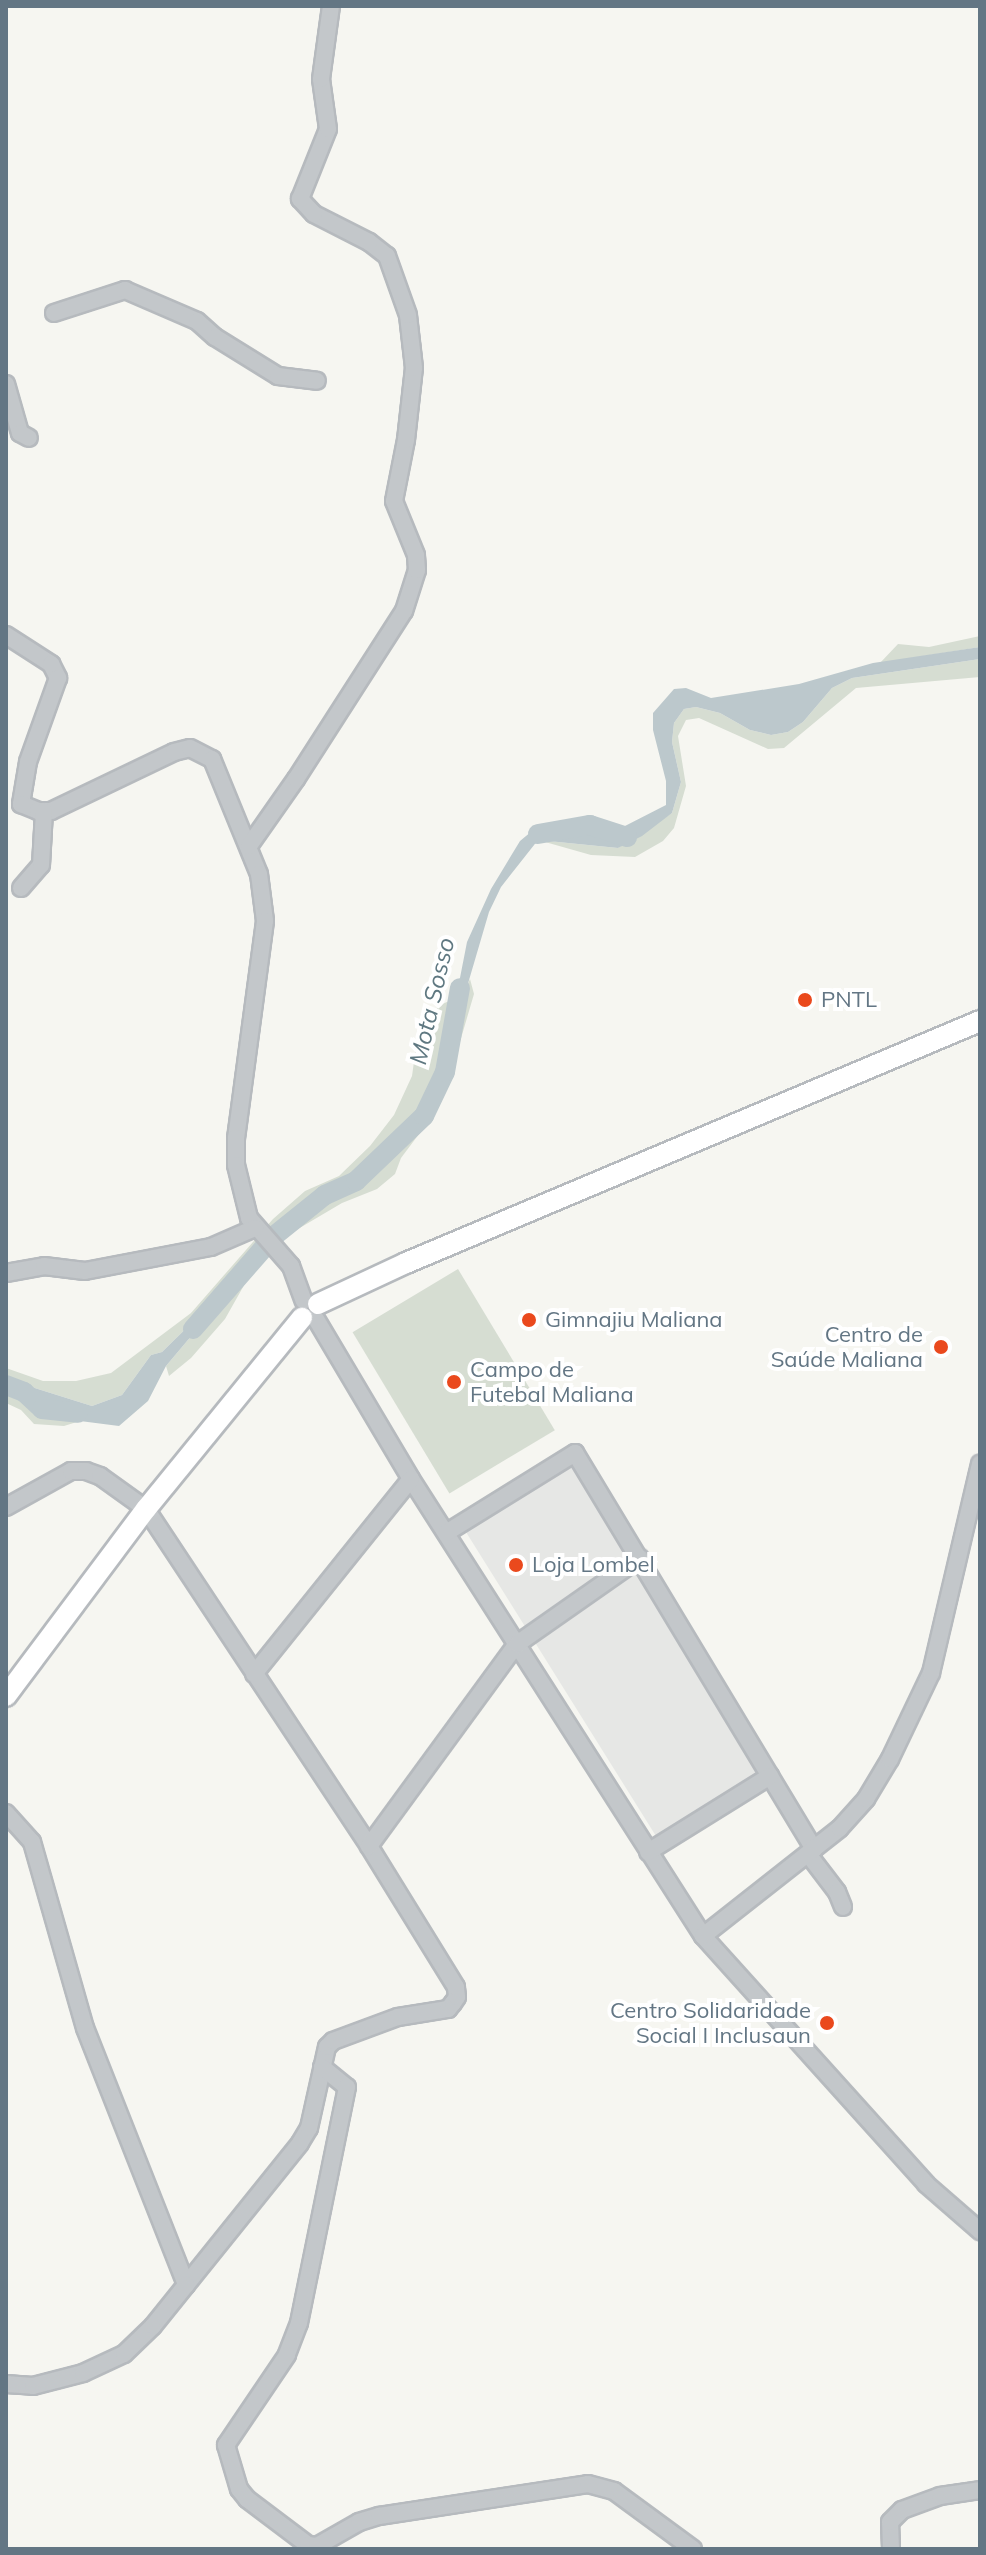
<!DOCTYPE html>
<html>
<head>
<meta charset="utf-8">
<style>
  body { margin:0 }
  #map { position:relative; width:986px; height:2555px; overflow:hidden; background:#f6f6f1; font-family:Mulish,sans-serif }
  div>[style] { position:absolute }
  [style*='--x'] { left:calc(var(--x)*1px); top:calc(var(--y)*1px); width:calc(var(--w)*1px); rotate:calc(var(--a)*1deg) }
  .built>* { inset:0; background:#e6e7e5; transform-origin:0 0 }
  .green>* { inset:0; background:#d6ddd2; transform-origin:0 0 }
  .water>* { inset:0; background:#bcc8cc }
  .river>* { height:20px; margin:-10px; padding:0 10px; transform-origin:10px; border-radius:10px; background:#bcc8cc }
  .roads { filter:drop-shadow(2px 0 #b6babe) drop-shadow(-2px 0 #b6babe) drop-shadow(0 2px #b6babe) drop-shadow(0 -2px #b6babe) }
  .minor>* { height:16px; margin:-8px; padding:0 8px; transform-origin:8px; border-radius:8px; background:#c3c7ca }
  .major>* { height:20px; margin:-10px; padding:0 10px; transform-origin:10px; border-radius:10px; background:#fff }
  .dots>* { width:22px; height:22px; translate:-50% -50%; box-sizing:border-box; border:4px solid #fff; border-radius:50% }
  span { translate:-50% -50%; white-space:nowrap; text-align:center; line-height:1.15; -webkit-text-stroke:8px #fff; paint-order:stroke }
  .poi-label { font-size:22px; color:#637684 }
  .left { translate:0 -50%; text-align:left }
  .right { translate:-100% -50%; text-align:right }
  .water-label { font-size:24px; color:#5f7881; font-style:italic }
  .frame { position:absolute; inset:0; border:8px solid #637684; pointer-events:none }
</style>
</head>
<body>
<div id="map">
  <div class="built">
    <i style="left:569px;top:1461px;width:368px;height:125px;rotate:58deg"></i>
  </div>
  <div class="green">
    <i style="clip-path:polygon(980px 636px,980px 647px,880px 663px,898px 644px,929px 647px)"></i>
    <i style="clip-path:polygon(980px 659px,980px 677px,856px 688px,784px 748px,768px 749px,699px 718px,686px 720px,678px 736px,686px 786px,674px 828px,663px 841px,635px 857px,591px 855px,538px 840px,618px 848px,672px 813px,681px 782px,672px 742px,674px 723px,684px 709px,696px 707px,720px 713px,750px 730px,771px 735px,788px 732px,803px 722px,832px 688px,852px 678px)"></i>
    <i style="clip-path:polygon(470px 979px,474px 994px,452px 1069px,434px 1114px,401px 1158px,395px 1174px,377px 1189px,342px 1203px,281px 1239px,247px 1280px,225px 1319px,191px 1358px,169px 1376px,166px 1366px,209px 1315px,210px 1305px,162px 1352px,151px 1355px,122px 1395px,92px 1406px,6px 1379px,6px 1368px,43px 1381px,76px 1381px,111px 1373px,191px 1313px,273px 1219px,305px 1191px,339px 1176px,370px 1146px,394px 1115px,412px 1076px,418px 1033px,440px 1005px,454px 999px,450px 1025px)"></i>
    <i style="left:458px;top:1269px;width:188px;height:123px;rotate:59deg"></i>
    <i style="clip-path:polygon(6px 1392px,80px 1421px,64px 1426px,34px 1424px,21px 1410px,6px 1403px)"></i>
  </div>
  <div class="water">
    <i style="clip-path:polygon(980px 647px,980px 659px,852px 678px,832px 688px,803px 722px,788px 732px,771px 735px,750px 730px,720px 713px,696px 707px,684px 709px,674px 723px,672px 742px,681px 782px,672px 813px,642px 836px,618px 848px,538px 840px,501px 887px,489px 912px,462px 1004px,450px 1029px,467px 942px,491px 889px,520px 841px,532px 831px,548px 826px,571px 830px,623px 827px,666px 805px,666px 781px,653px 730px,653px 713px,674px 689px,686px 688px,711px 698px,799px 684px,873px 663px)"></i>
    <i style="clip-path:polygon(211px 1304px,209px 1315px,166px 1366px,148px 1401px,119px 1426px,80px 1421px,6px 1392px,6px 1379px,92px 1406px,122px 1395px,151px 1355px,162px 1352px)"></i>
  </div>
  <div class="river">
    <i style="--x:538;--y:834;--w:53;--a:-9.8"></i>
    <i style="--x:590;--y:825;--w:39;--a:18"></i>
    <i style="--x:193;--y:1329;--w:123;--a:-48.9"></i>
    <i style="--x:274;--y:1236;--w:65;--a:-38.8"></i>
    <i style="--x:325;--y:1195;--w:34;--a:-24"></i>
    <i style="--x:356;--y:1181;--w:94;--a:-43.7"></i>
    <i style="--x:424;--y:1116;--w:49;--a:-64.5"></i>
    <i style="--x:445;--y:1072;--w:85;--a:-79.9"></i>
    <i style="--x:6;--y:1385;--w:19;--a:21"></i>
    <i style="--x:24;--y:1392;--w:25;--a:43"></i>
    <i style="--x:42;--y:1409;--w:36;--a:6"></i>
  </div>
  <div class="roads">
    <div class="minor">
      <i style="--x:54;--y:313;--w:75;--a:-17.9"></i>
      <i style="--x:125;--y:290;--w:78;--a:23.3"></i>
      <i style="--x:197;--y:321;--w:24;--a:42"></i>
      <i style="--x:215;--y:337;--w:74;--a:31.8"></i>
      <i style="--x:278;--y:376;--w:39;--a:7"></i>
      <i style="--x:6;--y:384;--w:51;--a:74.1"></i>
      <i style="--x:20;--y:433;--w:10;--a:29"></i>
      <i style="--x:6;--y:635;--w:54;--a:32.8"></i>
      <i style="--x:51;--y:664;--w:16;--a:63"></i>
      <i style="--x:58;--y:678;--w:89;--a:109.7"></i>
      <i style="--x:28;--y:762;--w:43;--a:99.5"></i>
      <i style="--x:21;--y:804;--w:18;--a:22"></i>
      <i style="--x:38;--y:811;--w:13;--a:0"></i>
      <i style="--x:51;--y:811;--w:136;--a:-25.6"></i>
      <i style="--x:174;--y:752;--w:16;--a:-14"></i>
      <i style="--x:190;--y:748;--w:25;--a:27"></i>
      <i style="--x:212;--y:759;--w:124;--a:67.8"></i>
      <i style="--x:259;--y:874;--w:47;--a:82.7"></i>
      <i style="--x:265;--y:921;--w:219;--a:97.6"></i>
      <i style="--x:236;--y:1138;--w:27;--a:90"></i>
      <i style="--x:236;--y:1165;--w:55;--a:76.2"></i>
      <i style="--x:249;--y:1218;--w:64;--a:48.8"></i>
      <i style="--x:291;--y:1266;--w:37;--a:70"></i>
      <i style="--x:249;--y:846;--w:82;--a:-55"></i>
      <i style="--x:296;--y:779;--w:200;--a:-57.3"></i>
      <i style="--x:404;--y:611;--w:43;--a:-72.4"></i>
      <i style="--x:417;--y:570;--w:15;--a:-94"></i>
      <i style="--x:416;--y:555;--w:58;--a:-112.2"></i>
      <i style="--x:394;--y:501;--w:62;--a:-78.9"></i>
      <i style="--x:406;--y:440;--w:72;--a:-83.7"></i>
      <i style="--x:414;--y:368;--w:53;--a:-96.5"></i>
      <i style="--x:408;--y:315;--w:63;--a:-109.6"></i>
      <i style="--x:387;--y:256;--w:23;--a:-142"></i>
      <i style="--x:369;--y:242;--w:62;--a:-153"></i>
      <i style="--x:314;--y:214;--w:21;--a:-133"></i>
      <i style="--x:300;--y:199;--w:75;--a:-68.2"></i>
      <i style="--x:328;--y:129;--w:50;--a:-98"></i>
      <i style="--x:321;--y:79;--w:74;--a:-82.2"></i>
      <i style="--x:21;--y:888;--w:30;--a:-49"></i>
      <i style="--x:41;--y:865;--w:54;--a:-86.8"></i>
      <i style="--x:6;--y:1273;--w:39;--a:-10"></i>
      <i style="--x:44;--y:1266;--w:41;--a:7"></i>
      <i style="--x:85;--y:1271;--w:128;--a:-10.8"></i>
      <i style="--x:211;--y:1247;--w:48;--a:-23.4"></i>
      <i style="--x:316;--y:1319;--w:186;--a:59.3"></i>
      <i style="--x:411;--y:1479;--w:542;--a:57.42"></i>
      <i style="--x:703;--y:1936;--w:334;--a:48"></i>
      <i style="--x:926;--y:2184;--w:72;--a:41"></i>
      <i style="--x:6;--y:1507;--w:74;--a:-29"></i>
      <i style="--x:71;--y:1471;--w:15;--a:0"></i>
      <i style="--x:86;--y:1471;--w:15;--a:20"></i>
      <i style="--x:100;--y:1476;--w:57;--a:35.7"></i>
      <i style="--x:146;--y:1509;--w:404;--a:56.5"></i>
      <i style="--x:446;--y:1533;--w:152;--a:-31.8"></i>
      <i style="--x:575;--y:1453;--w:463;--a:58.9"></i>
      <i style="--x:254;--y:1674;--w:250;--a:-51.2"></i>
      <i style="--x:6;--y:1813;--w:39;--a:48"></i>
      <i style="--x:32;--y:1842;--w:193;--a:74.1"></i>
      <i style="--x:85;--y:2028;--w:276;--a:68.5"></i>
      <i style="--x:186;--y:2285;--w:182;--a:-51.2"></i>
      <i style="--x:300;--y:2143;--w:17;--a:-59"></i>
      <i style="--x:309;--y:2128;--w:83;--a:-77.5"></i>
      <i style="--x:327;--y:2047;--w:8;--a:-45"></i>
      <i style="--x:333;--y:2041;--w:69;--a:-20.3"></i>
      <i style="--x:398;--y:2017;--w:51;--a:-9.1"></i>
      <i style="--x:448;--y:2009;--w:8;--a:-50"></i>
      <i style="--x:453;--y:2003;--w:7;--a:-56"></i>
      <i style="--x:457;--y:1997;--w:10;--a:-96"></i>
      <i style="--x:456;--y:1987;--w:166;--a:-121.7"></i>
      <i style="--x:369;--y:1846;--w:250;--a:-53.8"></i>
      <i style="--x:517;--y:1644;--w:150;--a:-35"></i>
      <i style="--x:648;--y:1852;--w:144;--a:-31.9"></i>
      <i style="--x:808;--y:1854;--w:48;--a:52.7"></i>
      <i style="--x:837;--y:1892;--w:16;--a:68"></i>
      <i style="--x:703;--y:1936;--w:174;--a:-38.2"></i>
      <i style="--x:840;--y:1828;--w:39;--a:-48"></i>
      <i style="--x:866;--y:1799;--w:47;--a:-59"></i>
      <i style="--x:890;--y:1759;--w:95;--a:-64.5"></i>
      <i style="--x:931;--y:1673;--w:215;--a:-76.8"></i>
      <i style="--x:322;--y:2067;--w:32;--a:39"></i>
      <i style="--x:347;--y:2087;--w:241;--a:101.5"></i>
      <i style="--x:299;--y:2323;--w:34;--a:111"></i>
      <i style="--x:287;--y:2355;--w:109;--a:124.1"></i>
      <i style="--x:226;--y:2445;--w:46;--a:73.5"></i>
      <i style="--x:239;--y:2489;--w:13;--a:51"></i>
      <i style="--x:247;--y:2499;--w:76;--a:37"></i>
      <i style="--x:308;--y:2545;--w:9;--a:6"></i>
      <i style="--x:317;--y:2546;--w:48;--a:-29.7"></i>
      <i style="--x:359;--y:2522;--w:21;--a:-17"></i>
      <i style="--x:379;--y:2516;--w:211;--a:-8.7"></i>
      <i style="--x:588;--y:2484;--w:27;--a:15"></i>
      <i style="--x:614;--y:2491;--w:98;--a:36.3"></i>
      <i style="--x:6;--y:2384;--w:27;--a:4"></i>
      <i style="--x:33;--y:2386;--w:52;--a:-14.6"></i>
      <i style="--x:83;--y:2373;--w:45;--a:-24.9"></i>
      <i style="--x:124;--y:2354;--w:40;--a:-44"></i>
      <i style="--x:153;--y:2326;--w:53;--a:-51.2"></i>
      <i style="--x:891;--y:2549;--w:27;--a:-92"></i>
      <i style="--x:890;--y:2522;--w:17;--a:-45"></i>
      <i style="--x:902;--y:2510;--w:40;--a:-20.2"></i>
      <i style="--x:940;--y:2496;--w:40;--a:-8.5"></i>
    </div>
    <div class="major">
      <i style="--x:318;--y:1304;--w:97;--a:-25"></i>
      <i style="--x:406;--y:1263;--w:623;--a:-22.86"></i>
      <i style="--x:6;--y:1696;--w:234;--a:-53.2"></i>
      <i style="--x:146;--y:1509;--w:247;--a:-50.8"></i>
    </div>
  </div>
  <div class="dots">
    <i style="left:805px;top:1000px;background:#ea491d"></i>
    <i style="left:529px;top:1320px;background:#ea491d"></i>
    <i style="left:941px;top:1347px;background:#ea491d"></i>
    <i style="left:454px;top:1382px;background:#ea491d"></i>
    <i style="left:516px;top:1565px;background:#ea491d"></i>
    <i style="left:827px;top:2023px;background:#ea491d"></i>
  </div>
  <div class="poi-label">
    <span class="left" style="left:821px;top:1000px">PNTL</span>
    <span class="left" style="left:545px;top:1320px">Gimnajiu Maliana</span>
    <span class="right" style="left:923px;top:1347px">Centro de<br>Saúde Maliana</span>
    <span class="left" style="left:470px;top:1382px">Campo de<br>Futebal Maliana</span>
    <span class="left" style="left:532px;top:1565px">Loja Lombel</span>
    <span class="right" style="left:811px;top:2023px">Centro Solidaridade<br>Social I Inclusaun</span>
  </div>
  <div class="water-label">
    <span style="left:432px;top:1001px;rotate:-77deg">Mota Sosso</span>
  </div>
  <div class="frame"></div>
</div>
</body>
</html>
